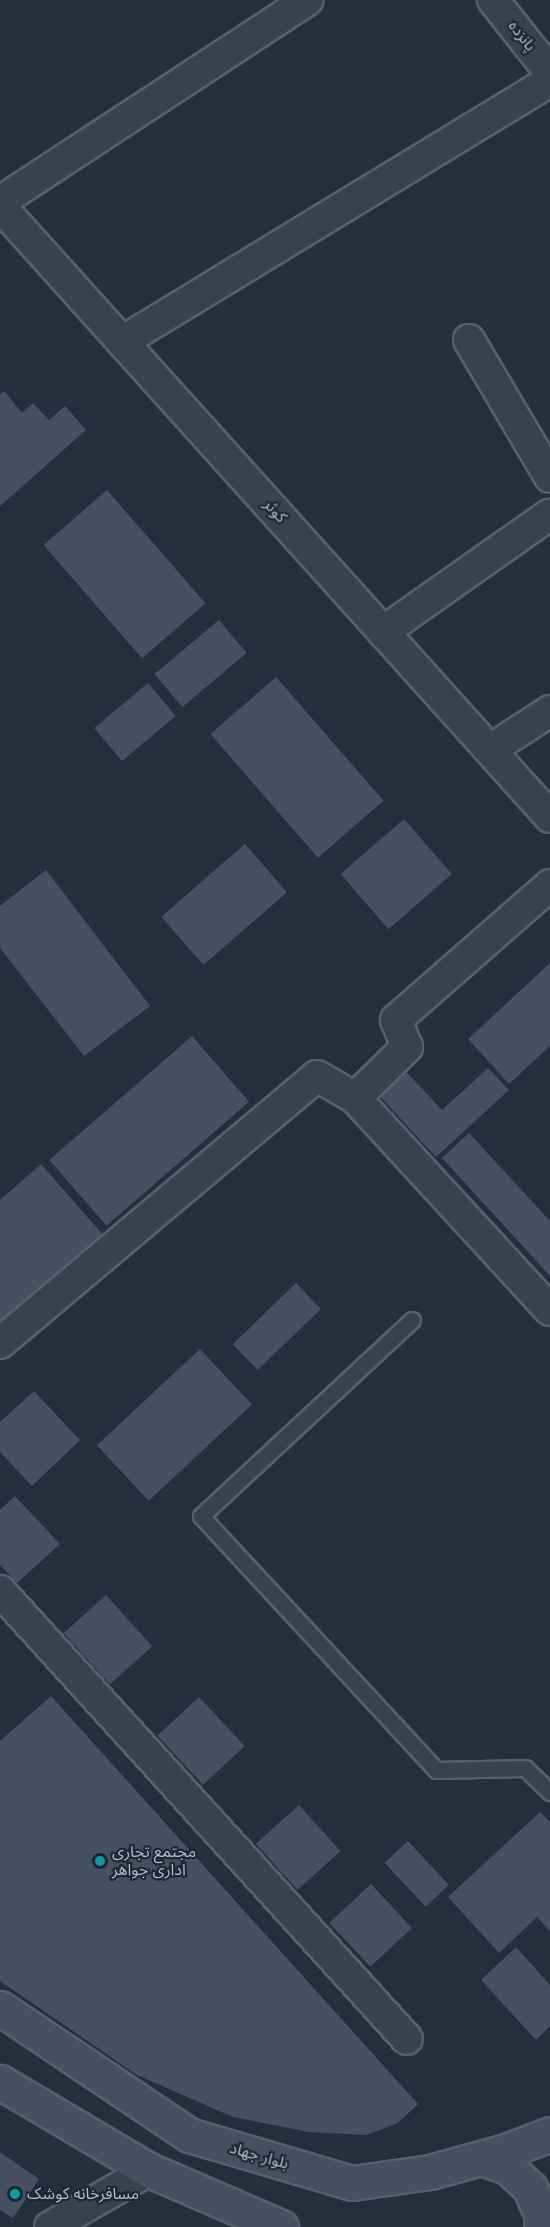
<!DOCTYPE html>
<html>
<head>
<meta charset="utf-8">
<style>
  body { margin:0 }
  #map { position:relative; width:550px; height:2227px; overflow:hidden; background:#242f3e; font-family:Montserrat,"Noto Sans Arabic",sans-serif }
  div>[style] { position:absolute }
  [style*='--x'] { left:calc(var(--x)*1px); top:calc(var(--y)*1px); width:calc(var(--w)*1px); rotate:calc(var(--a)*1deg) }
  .building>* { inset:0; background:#455162; transform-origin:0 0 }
  .roads { filter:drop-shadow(2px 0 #565f6c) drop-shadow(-2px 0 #565f6c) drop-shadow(0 2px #565f6c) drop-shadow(0 -2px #565f6c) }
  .lane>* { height:15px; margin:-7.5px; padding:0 7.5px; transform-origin:7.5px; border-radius:7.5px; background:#38414e }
  .street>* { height:30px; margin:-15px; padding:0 15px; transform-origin:15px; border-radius:15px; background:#38414e }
  .secondary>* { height:33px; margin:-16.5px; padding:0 16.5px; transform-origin:16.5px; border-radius:16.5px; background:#465061 }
  .dots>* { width:16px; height:16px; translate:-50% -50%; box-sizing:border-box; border:3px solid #1d2633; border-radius:50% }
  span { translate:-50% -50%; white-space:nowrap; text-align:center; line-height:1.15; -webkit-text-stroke:4.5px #1d2633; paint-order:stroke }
  .street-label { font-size:16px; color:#b4bcc9 }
  .poi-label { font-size:16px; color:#b4bcc9 }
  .left { translate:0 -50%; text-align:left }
</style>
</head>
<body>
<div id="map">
  <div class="building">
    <i style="clip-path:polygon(4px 391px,22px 413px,33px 403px,49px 420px,65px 406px,86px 430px,0 506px,0 394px)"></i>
    <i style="left:107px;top:490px;width:150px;height:84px;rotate:49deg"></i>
    <i style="left:219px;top:620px;width:43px;height:84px;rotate:50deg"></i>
    <i style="left:276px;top:677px;width:164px;height:87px;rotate:49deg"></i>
    <i style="left:148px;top:683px;width:43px;height:70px;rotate:50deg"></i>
    <i style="left:404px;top:819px;width:73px;height:84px;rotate:49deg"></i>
    <i style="left:245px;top:844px;width:64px;height:111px;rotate:49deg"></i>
    <i style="clip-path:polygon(46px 870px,150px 1006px,84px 1056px,0 948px,0 906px)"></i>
    <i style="clip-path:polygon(550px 963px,550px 1046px,509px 1084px,468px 1039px)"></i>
    <i style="left:192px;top:1036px;width:87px;height:189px;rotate:49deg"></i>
    <i style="clip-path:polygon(400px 1065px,442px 1110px,488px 1068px,509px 1090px,436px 1157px,374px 1090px)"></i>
    <i style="clip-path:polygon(469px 1133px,550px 1221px,550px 1276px,442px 1158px)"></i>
    <i style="clip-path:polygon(41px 1164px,104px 1236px,0 1327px,0 1200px)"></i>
    <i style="left:296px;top:1283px;width:36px;height:88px;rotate:46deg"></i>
    <i style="left:200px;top:1349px;width:76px;height:141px;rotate:47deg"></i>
    <i style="clip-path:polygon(34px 1391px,80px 1440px,32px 1486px,0 1452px,0 1422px)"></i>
    <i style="clip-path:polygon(15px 1496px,60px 1544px,17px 1583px,0 1565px,0 1510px)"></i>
    <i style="left:106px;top:1595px;width:69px;height:57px;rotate:48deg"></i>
    <i style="clip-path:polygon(51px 1696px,418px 2104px,398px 2123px,366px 2135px,309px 2132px,233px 2117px,137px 2075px,0 1981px,0 1741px)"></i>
    <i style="left:199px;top:1697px;width:67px;height:57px;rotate:47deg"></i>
    <i style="left:299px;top:1805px;width:62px;height:58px;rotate:48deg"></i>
    <i style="clip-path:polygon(540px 1812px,550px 1822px,550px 1931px,537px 1917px,499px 1953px,448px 1897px)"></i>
    <i style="left:408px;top:1841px;width:60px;height:32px;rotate:47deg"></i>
    <i style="left:371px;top:1884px;width:60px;height:57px;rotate:47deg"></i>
    <i style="clip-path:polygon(516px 1947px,550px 1985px,550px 2026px,536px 2040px,481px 1980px)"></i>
    <i style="clip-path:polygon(0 2152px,39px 2179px,13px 2218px,0 2210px)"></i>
  </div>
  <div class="roads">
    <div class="lane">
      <i style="--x:412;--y:1320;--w:288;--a:137.1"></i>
      <i style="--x:201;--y:1516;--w:346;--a:47.2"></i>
      <i style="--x:436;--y:1770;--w:89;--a:-1.3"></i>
      <i style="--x:525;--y:1768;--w:35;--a:44"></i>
    </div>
    <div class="street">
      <i style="--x:493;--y:0;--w:92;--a:51.6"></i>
      <i style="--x:0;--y:202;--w:368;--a:-33.3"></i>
      <i style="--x:0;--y:206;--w:822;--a:48.01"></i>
      <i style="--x:469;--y:340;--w:159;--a:59.4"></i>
      <i style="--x:122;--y:342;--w:501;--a:-31.38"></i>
      <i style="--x:383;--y:632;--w:204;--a:-35.2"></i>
      <i style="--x:490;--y:750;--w:72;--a:-33"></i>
      <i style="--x:355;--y:1098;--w:288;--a:47.4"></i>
      <i style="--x:0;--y:1343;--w:414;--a:-40.1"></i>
      <i style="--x:317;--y:1076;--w:44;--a:30.1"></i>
      <i style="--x:355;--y:1098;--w:73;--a:-44.4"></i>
      <i style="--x:407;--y:1047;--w:29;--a:-112"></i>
      <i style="--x:396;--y:1020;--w:205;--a:-41.2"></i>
      <i style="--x:0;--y:1591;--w:605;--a:47.75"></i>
      <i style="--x:50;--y:2227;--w:114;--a:-29.9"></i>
    </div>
    <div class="secondary">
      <i style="--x:0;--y:2008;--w:228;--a:33.9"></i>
      <i style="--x:189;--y:2135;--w:170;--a:16.4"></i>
      <i style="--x:352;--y:2183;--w:79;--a:-8"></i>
      <i style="--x:430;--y:2172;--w:79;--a:-15.4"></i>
      <i style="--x:506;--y:2151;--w:47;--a:-21.1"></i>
      <i style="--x:0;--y:2082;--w:173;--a:30.6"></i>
      <i style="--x:149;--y:2170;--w:144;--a:23.4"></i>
      <i style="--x:482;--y:2158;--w:29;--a:20"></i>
      <i style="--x:509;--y:2168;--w:29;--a:44"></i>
      <i style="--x:530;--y:2188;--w:28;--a:67"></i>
      <i style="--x:541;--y:2214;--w:13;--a:90"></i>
    </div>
  </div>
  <div class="dots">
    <i style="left:100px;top:1861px;background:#0f9aa8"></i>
    <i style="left:15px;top:2194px;background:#0f9aa8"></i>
  </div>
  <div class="street-label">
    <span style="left:522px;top:36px;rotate:52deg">پانزده</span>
    <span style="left:275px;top:511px;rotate:48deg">کوثر</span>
    <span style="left:259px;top:2156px;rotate:16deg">بلوار جهاد</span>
  </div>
  <div class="poi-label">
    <span class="left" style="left:112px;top:1861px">مجتمع تجاری<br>اداری جواهر</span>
    <span class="left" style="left:27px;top:2194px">مسافرخانه کوشک</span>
  </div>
</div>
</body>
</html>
